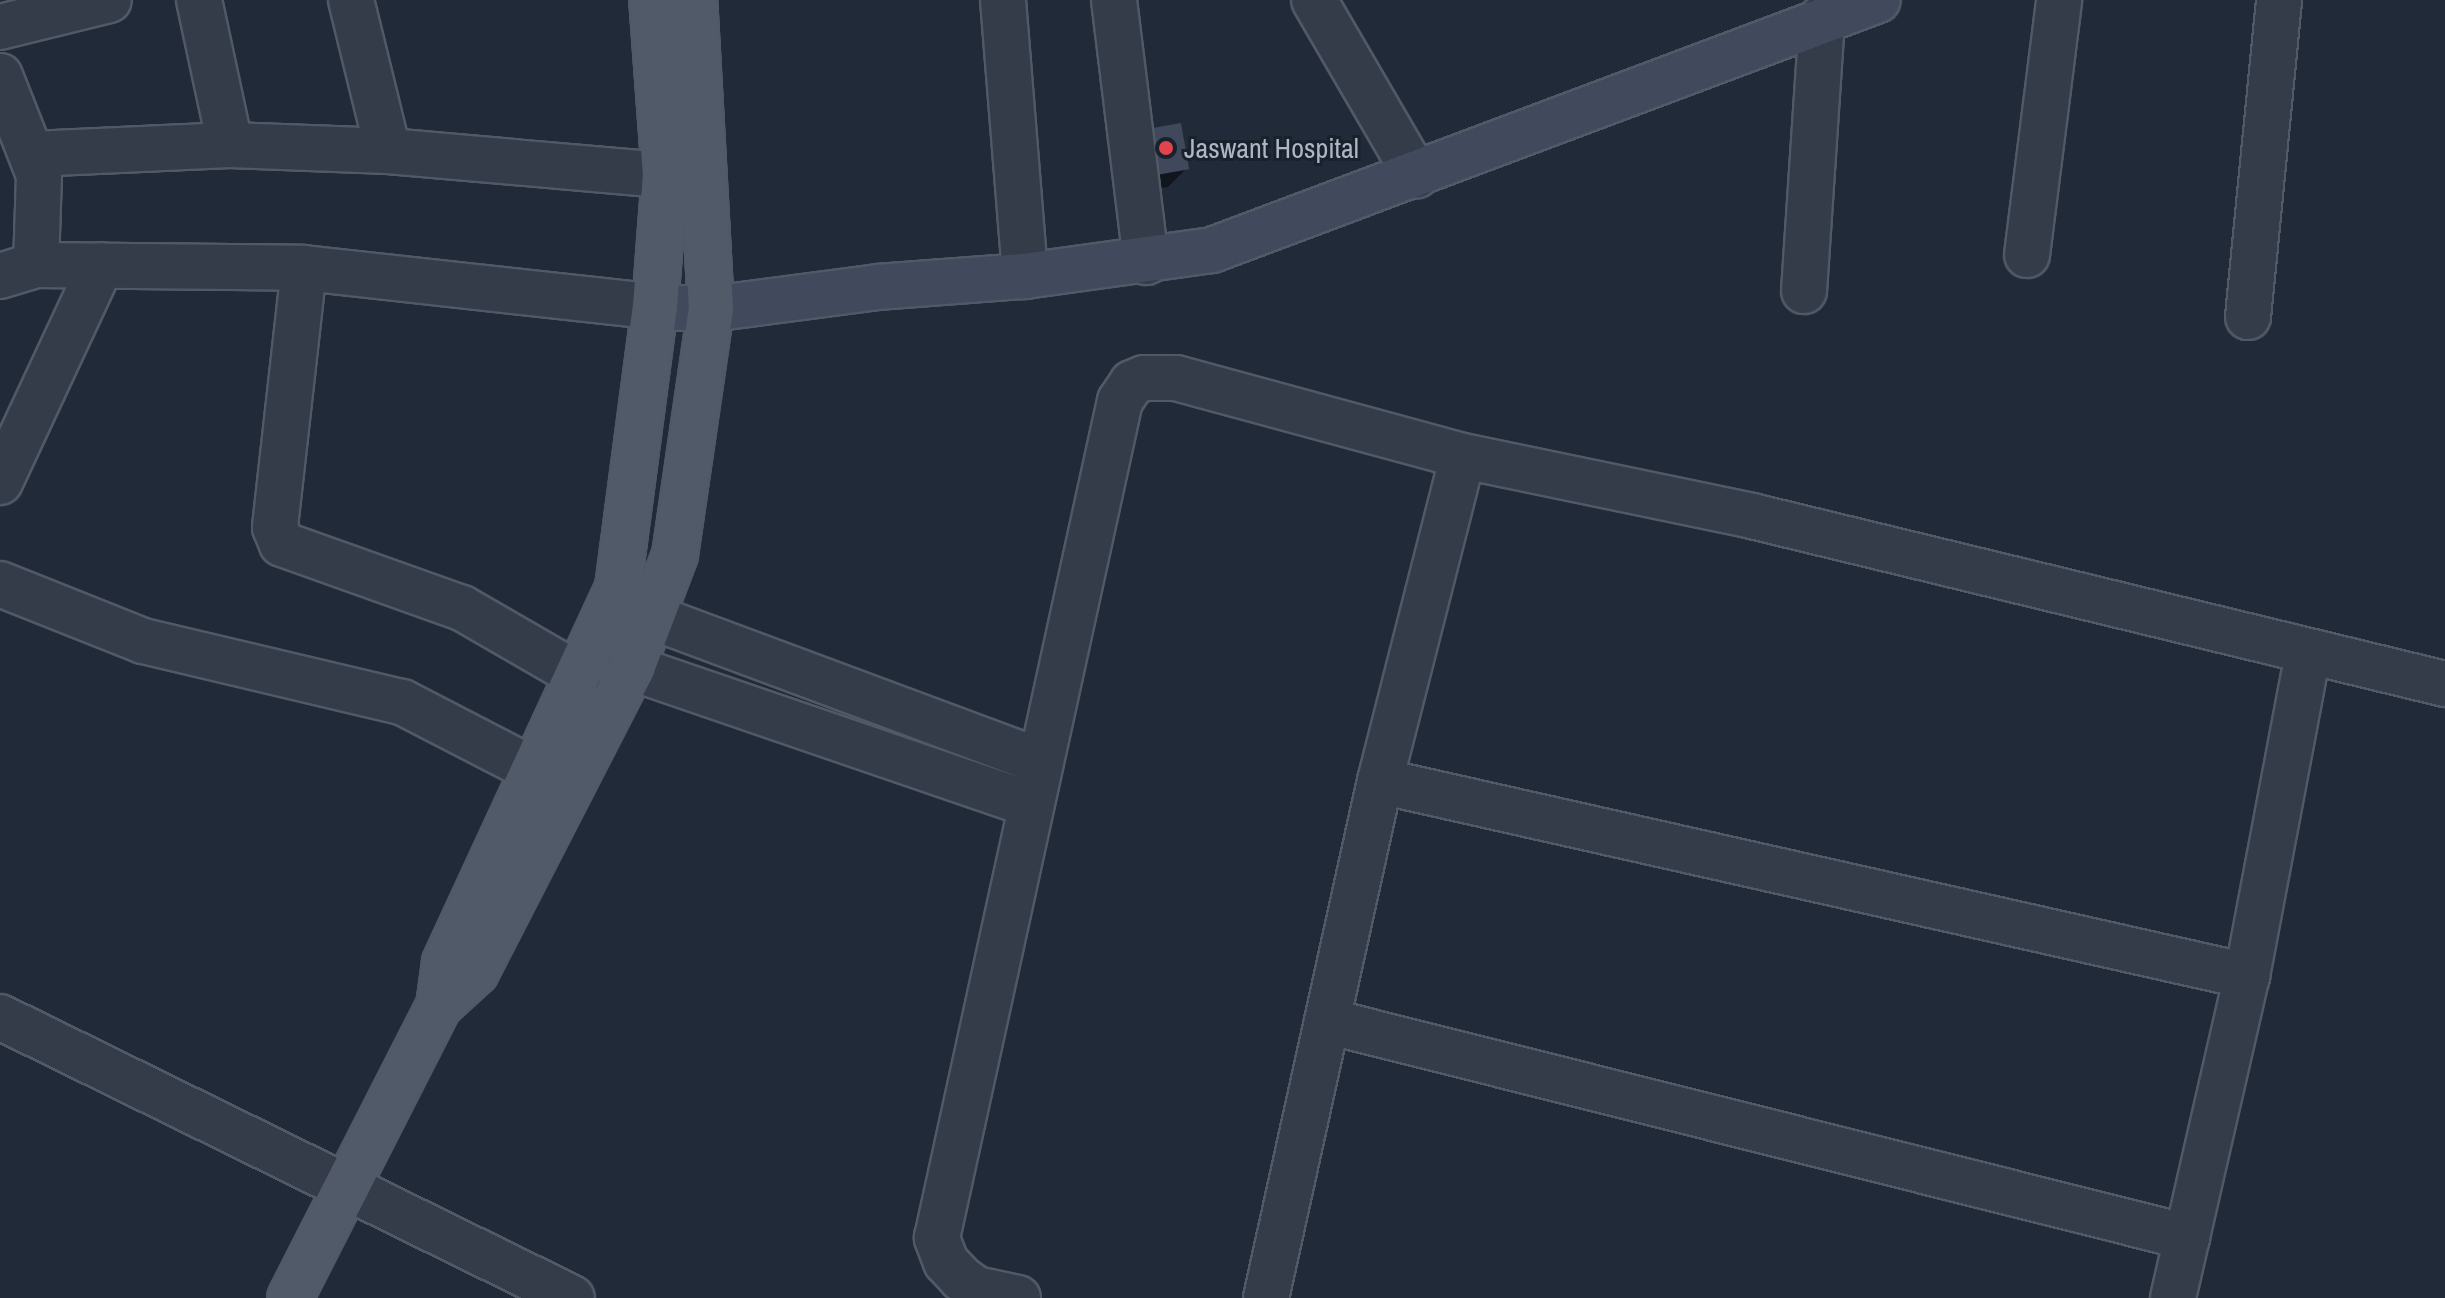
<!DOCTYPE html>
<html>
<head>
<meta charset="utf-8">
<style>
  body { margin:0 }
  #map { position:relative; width:2445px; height:1298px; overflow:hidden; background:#202a39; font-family:"Archivo Narrow",sans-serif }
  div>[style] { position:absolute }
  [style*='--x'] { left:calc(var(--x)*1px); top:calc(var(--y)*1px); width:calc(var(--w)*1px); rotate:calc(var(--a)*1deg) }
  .shadow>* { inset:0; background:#0007 }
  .building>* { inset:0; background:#3f495b; transform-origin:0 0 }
  .roads { filter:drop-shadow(2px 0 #515967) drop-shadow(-2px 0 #515967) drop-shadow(0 2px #515967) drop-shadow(0 -2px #515967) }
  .street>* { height:44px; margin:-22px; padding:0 22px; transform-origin:22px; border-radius:22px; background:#343c49 }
  .secondary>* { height:44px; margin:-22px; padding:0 22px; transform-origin:22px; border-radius:22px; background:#414a5c }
  .primary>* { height:44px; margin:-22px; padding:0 22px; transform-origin:22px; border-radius:22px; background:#515a69 }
  .dots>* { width:22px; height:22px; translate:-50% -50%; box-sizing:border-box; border:4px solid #19212d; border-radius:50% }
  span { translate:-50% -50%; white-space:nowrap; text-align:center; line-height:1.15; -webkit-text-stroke:6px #19212d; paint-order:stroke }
  .poi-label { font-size:28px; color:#aeb6c6 }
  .left { translate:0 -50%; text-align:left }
</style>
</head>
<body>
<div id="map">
  <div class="shadow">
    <i style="clip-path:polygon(1179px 125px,1187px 168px,1168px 187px,1129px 193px)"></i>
  </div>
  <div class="building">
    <i style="left:1181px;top:123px;width:47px;height:42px;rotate:80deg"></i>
  </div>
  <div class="roads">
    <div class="street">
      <i style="--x:199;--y:0;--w:148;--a:77.9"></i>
      <i style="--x:351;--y:0;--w:155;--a:76.2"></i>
      <i style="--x:1003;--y:0;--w:277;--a:85.4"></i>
      <i style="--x:1114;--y:0;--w:264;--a:83"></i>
      <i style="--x:1314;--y:0;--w:203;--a:59.8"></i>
      <i style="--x:0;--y:27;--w:112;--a:-13.9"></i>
      <i style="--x:0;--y:76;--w:106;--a:68.5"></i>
      <i style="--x:39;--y:175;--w:90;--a:91.9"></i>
      <i style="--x:32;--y:154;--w:198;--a:-2.6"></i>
      <i style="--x:230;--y:145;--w:158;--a:2.2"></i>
      <i style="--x:388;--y:151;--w:278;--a:5"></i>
      <i style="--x:2027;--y:255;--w:257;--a:-82.8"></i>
      <i style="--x:304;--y:268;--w:261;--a:96.4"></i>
      <i style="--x:275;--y:527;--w:18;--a:68"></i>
      <i style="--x:282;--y:544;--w:191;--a:19.6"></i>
      <i style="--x:462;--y:608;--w:134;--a:30"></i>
      <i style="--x:0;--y:276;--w:38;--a:-17"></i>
      <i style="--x:36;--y:265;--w:268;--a:0.6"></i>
      <i style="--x:304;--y:268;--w:353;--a:6.3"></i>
      <i style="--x:1804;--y:291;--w:274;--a:-86.2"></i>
      <i style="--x:2248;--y:317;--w:319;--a:-84.4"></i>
      <i style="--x:0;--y:482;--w:239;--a:-65"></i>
      <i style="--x:0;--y:584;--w:154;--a:21.7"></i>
      <i style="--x:143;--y:641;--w:266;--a:13.3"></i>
      <i style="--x:402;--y:702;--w:148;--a:27.3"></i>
      <i style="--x:655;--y:618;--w:411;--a:20.4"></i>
      <i style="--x:632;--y:668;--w:421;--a:18.9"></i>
      <i style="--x:1380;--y:781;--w:889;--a:12.68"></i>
      <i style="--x:0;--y:1017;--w:637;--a:26.16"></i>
      <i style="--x:1327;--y:1021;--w:887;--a:14.1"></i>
      <i style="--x:1018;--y:1298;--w:43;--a:-167.9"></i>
      <i style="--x:976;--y:1289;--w:19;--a:-144"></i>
      <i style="--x:961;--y:1278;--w:22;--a:-133"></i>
      <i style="--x:946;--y:1262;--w:26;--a:-111"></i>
      <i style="--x:937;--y:1238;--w:857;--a:-77.67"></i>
      <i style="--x:1120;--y:401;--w:22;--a:-56"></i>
      <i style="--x:1132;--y:383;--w:13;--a:-23"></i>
      <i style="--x:1144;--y:378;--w:32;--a:0"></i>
      <i style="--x:1176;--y:378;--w:297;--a:15.2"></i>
      <i style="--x:1463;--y:456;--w:295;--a:11.7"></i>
      <i style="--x:1752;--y:516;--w:713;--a:13.63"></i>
      <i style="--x:1266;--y:1298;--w:529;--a:-77.57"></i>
      <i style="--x:1380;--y:781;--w:335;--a:-75.7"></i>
      <i style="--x:2173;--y:1298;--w:330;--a:-77.1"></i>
      <i style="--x:2247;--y:976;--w:328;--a:-79.3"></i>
    </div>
    <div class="secondary">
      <i style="--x:655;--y:307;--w:56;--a:2"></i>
      <i style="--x:711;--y:309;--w:167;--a:-7.5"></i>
      <i style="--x:877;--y:287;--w:148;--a:-4.3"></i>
      <i style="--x:1025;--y:276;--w:189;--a:-7.9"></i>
      <i style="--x:1212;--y:250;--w:711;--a:-20.57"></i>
    </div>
    <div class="primary">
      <i style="--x:439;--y:1006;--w:50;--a:-42.6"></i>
      <i style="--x:476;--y:972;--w:342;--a:-62.8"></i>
      <i style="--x:632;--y:668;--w:121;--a:-69.2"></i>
      <i style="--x:675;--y:555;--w:249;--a:-81.7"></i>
      <i style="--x:711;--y:309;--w:309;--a:-93.1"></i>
      <i style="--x:290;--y:1298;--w:328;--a:-63"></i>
      <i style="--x:439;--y:1006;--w:44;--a:-82.2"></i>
      <i style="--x:445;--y:962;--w:413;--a:-65.2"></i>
      <i style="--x:618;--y:587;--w:282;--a:-82.5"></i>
      <i style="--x:655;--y:307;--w:132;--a:-85.7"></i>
      <i style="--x:665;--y:175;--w:175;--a:-94.2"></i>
    </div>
  </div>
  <div class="dots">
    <i style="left:1166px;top:148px;background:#e0444e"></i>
  </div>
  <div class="poi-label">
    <span class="left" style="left:1184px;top:148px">Jaswant Hospital</span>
  </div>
</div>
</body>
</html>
